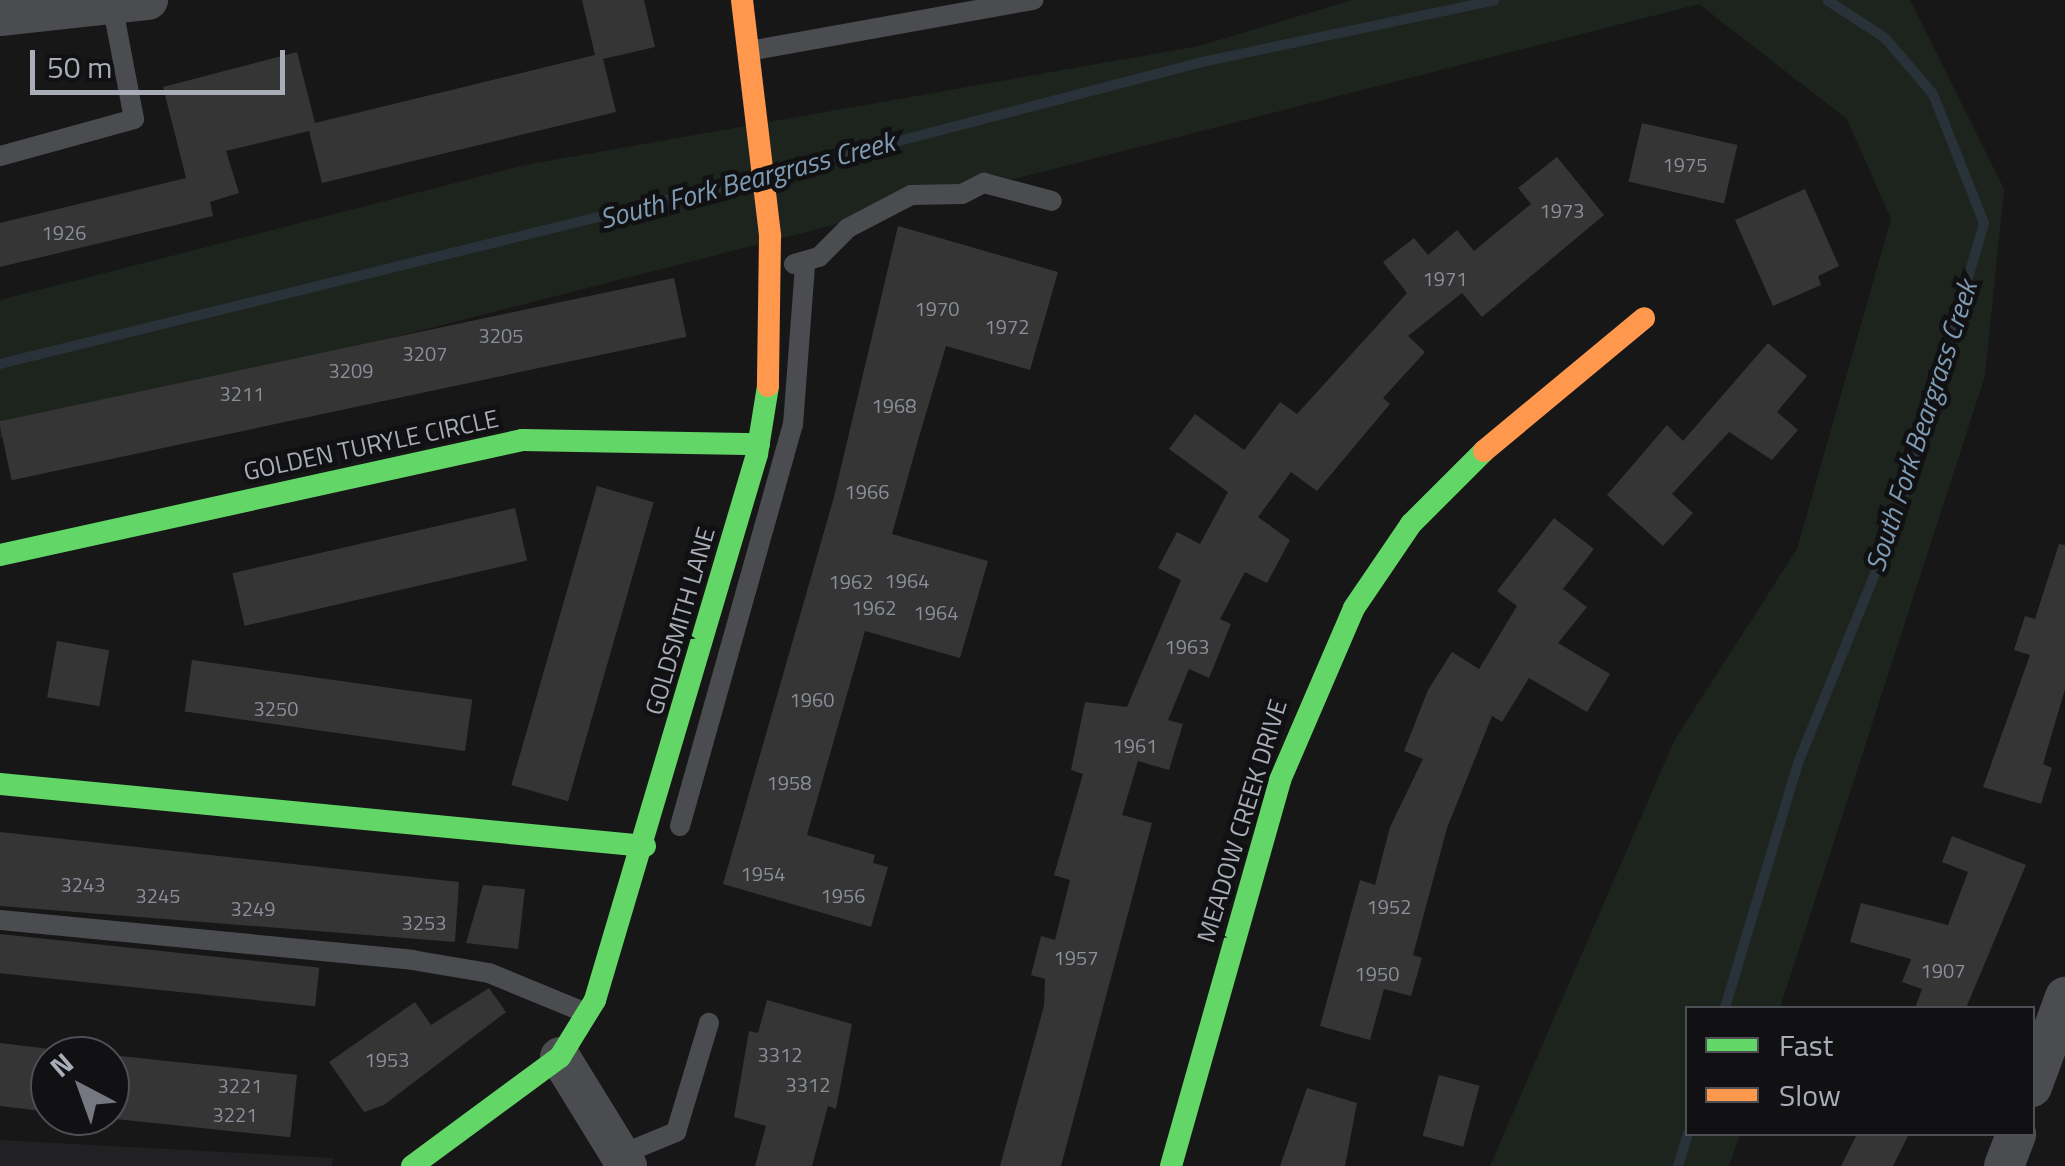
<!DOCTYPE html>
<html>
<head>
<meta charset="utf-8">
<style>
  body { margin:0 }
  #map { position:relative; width:2065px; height:1166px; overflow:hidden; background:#171717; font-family:"Titillium Web",sans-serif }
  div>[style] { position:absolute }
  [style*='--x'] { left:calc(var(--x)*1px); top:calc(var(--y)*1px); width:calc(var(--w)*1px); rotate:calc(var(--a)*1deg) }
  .built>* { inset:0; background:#212123 }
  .green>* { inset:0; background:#1d241e }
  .stream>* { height:10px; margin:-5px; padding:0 5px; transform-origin:5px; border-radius:5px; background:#2a3239 }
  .building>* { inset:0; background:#353536; transform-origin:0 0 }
  .lane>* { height:20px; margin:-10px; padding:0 10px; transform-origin:10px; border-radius:10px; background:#4b4c50 }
  .street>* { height:40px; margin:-20px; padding:0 20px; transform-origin:20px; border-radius:20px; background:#4b4c50 }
  .fast>* { height:22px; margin:-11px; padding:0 11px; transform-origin:11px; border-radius:11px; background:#63d668 }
  .slow>* { height:22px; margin:-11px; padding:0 11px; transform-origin:11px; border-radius:11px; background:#ff974d }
  span { translate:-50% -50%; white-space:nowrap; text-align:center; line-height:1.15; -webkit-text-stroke:9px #111113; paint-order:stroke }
  .number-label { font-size:20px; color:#8b8f98 }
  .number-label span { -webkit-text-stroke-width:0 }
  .street-label { font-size:25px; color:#a8adb8 }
  .water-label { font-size:28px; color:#7f9bb3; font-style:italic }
  .legend { position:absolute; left:1685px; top:1006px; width:350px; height:130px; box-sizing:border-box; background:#111113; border:2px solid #4d4f55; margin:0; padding:12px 18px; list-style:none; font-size:30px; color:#a8adb8 }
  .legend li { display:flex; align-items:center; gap:20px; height:50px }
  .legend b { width:50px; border:2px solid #4d4f55 }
  .north { position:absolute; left:30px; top:1036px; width:100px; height:100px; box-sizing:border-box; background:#111113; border:2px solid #4d4f55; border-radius:50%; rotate:319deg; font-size:28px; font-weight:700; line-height:40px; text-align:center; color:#a8adb8 }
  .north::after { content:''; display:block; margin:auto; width:35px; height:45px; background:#757880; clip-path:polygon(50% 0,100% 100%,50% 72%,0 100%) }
  .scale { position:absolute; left:30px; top:50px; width:255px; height:45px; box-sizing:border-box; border:5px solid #a8adb8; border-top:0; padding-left:12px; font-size:30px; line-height:35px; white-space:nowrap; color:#a8adb8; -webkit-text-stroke:8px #111113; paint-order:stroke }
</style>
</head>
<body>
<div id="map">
  <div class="built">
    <i style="clip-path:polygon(0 1140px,334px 1158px,331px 1166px,0 1166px)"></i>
  </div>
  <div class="green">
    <i style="clip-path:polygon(1352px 0,1910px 0,2004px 189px,1985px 376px,1780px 1008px,1688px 1008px,1688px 1134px,1740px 1134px,1729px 1166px,1490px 1166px,1675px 739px,1797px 549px,1891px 219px,1847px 119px,1699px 4px,0 438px,0 300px,525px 165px,1199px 46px)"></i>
  </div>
  <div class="stream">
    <i style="--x:776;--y:173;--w:440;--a:-14.6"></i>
    <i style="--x:1202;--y:62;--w:299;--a:-11.9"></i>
    <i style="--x:0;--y:364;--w:767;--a:-13.8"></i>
    <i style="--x:1725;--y:1008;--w:256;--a:-73.4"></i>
    <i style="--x:1798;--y:763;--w:258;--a:-67.9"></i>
    <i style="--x:1895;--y:524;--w:314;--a:-73.5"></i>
    <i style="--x:1984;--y:223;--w:139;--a:-111.6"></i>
    <i style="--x:1933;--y:94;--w:74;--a:-130.6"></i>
    <i style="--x:1885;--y:38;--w:69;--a:-146.8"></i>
    <i style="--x:1678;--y:1166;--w:34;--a:-73"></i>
  </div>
  <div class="building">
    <i style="clip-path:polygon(582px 0,644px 0,655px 47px,603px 59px,616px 112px,322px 183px,309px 131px,226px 151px,239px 193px,210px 202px,213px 216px,0 267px,0 223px,186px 178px,163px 87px,297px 52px,315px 123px,595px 55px)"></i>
    <i style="left:1642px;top:123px;width:98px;height:60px;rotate:13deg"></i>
    <i style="clip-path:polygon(1557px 157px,1604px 215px,1482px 317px,1462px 293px,1408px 336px,1425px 352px,1383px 398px,1390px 404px,1317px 491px,1291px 472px,1258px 517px,1290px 540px,1267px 583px,1245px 572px,1220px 619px,1231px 624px,1209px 678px,1189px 669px,1168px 720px,1183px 724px,1169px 770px,1138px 761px,1122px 815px,1152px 823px,1061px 1166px,1000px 1166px,1044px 1006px,1045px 979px,1031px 975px,1041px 936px,1055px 940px,1070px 880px,1054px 875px,1083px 774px,1071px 770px,1085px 702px,1127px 707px,1181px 580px,1158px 568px,1177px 532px,1200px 544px,1228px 492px,1169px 449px,1195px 414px,1244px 450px,1280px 402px,1297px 414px,1407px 293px,1383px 262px,1414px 238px,1428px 255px,1457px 230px,1474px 251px,1531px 204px,1518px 188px)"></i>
    <i style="clip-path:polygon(1805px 189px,1839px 266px,1818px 276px,1821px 285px,1773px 306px,1735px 220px)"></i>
    <i style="clip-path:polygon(898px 226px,1058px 272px,1030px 370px,946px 346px,919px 437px,892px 534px,988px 561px,960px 658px,865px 631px,807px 835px,875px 855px,873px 863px,888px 867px,871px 927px,723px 884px,834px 497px)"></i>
    <i style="left:674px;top:278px;width:60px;height:690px;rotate:78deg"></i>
    <i style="clip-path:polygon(1768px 343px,1807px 376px,1777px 412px,1798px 430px,1772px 460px,1729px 432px,1672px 494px,1693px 513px,1663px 546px,1607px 495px,1667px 425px,1683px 441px)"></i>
    <i style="left:597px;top:486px;width:59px;height:311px;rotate:16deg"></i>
    <i style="left:515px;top:508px;width:54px;height:290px;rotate:77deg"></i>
    <i style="clip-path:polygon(1554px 518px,1594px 549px,1563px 589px,1587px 607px,1558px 643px,1610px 674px,1587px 712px,1529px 678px,1502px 722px,1492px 716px,1447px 828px,1413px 955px,1422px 958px,1411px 996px,1384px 989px,1370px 1040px,1320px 1026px,1360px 880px,1375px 885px,1390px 827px,1423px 759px,1404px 751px,1428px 690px,1452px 652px,1479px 669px,1517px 606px,1497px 591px)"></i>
    <i style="clip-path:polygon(2059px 544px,2065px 545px,2065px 689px,2043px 764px,2052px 768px,2041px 804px,1983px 787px,2030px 655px,2014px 650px,2025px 616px,2035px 619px)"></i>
    <i style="left:57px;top:641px;width:53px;height:57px;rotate:10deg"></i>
    <i style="left:192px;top:660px;width:283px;height:52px;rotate:8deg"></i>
    <i style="clip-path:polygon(0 832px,459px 882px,455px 942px,0 906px)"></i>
    <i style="clip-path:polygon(1952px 836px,2026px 865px,1966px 1008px,1915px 1008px,1922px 989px,1902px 982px,1911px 959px,1850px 942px,1861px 903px,1948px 925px,1968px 872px,1942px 862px)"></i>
    <i style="clip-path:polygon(483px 885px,525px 889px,518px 949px,466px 943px)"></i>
    <i style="left:0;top:934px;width:321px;height:39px;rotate:6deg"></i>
    <i style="clip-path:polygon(489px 988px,506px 1012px,384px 1105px,364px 1112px,329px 1062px,415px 1002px,431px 1025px)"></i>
    <i style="clip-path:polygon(767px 1000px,852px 1024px,836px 1109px,828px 1106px,812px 1166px,755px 1166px,766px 1126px,734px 1117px,749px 1031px,758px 1033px)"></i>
    <i style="clip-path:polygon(0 1043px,50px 1049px,50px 1112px,0 1106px)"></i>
    <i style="left:110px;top:1055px;width:188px;height:63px;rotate:6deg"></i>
    <i style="left:1439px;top:1075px;width:42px;height:63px;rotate:15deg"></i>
    <i style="clip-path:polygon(1307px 1088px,1357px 1103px,1345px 1166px,1280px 1166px)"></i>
    <i style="clip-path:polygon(1857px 1134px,1909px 1134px,1893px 1166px,1841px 1166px)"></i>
  </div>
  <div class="lane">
    <i style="--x:749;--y:51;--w:289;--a:-10.2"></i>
    <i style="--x:0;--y:156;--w:139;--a:-15.4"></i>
    <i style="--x:134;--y:119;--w:112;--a:-100.8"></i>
    <i style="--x:794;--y:264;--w:26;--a:-16"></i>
    <i style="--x:819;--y:257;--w:41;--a:-45"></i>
    <i style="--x:848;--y:228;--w:71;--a:-27.6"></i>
    <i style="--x:911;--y:195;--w:51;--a:-1.1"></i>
    <i style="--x:962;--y:194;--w:25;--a:-27"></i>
    <i style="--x:984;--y:183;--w:70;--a:14.8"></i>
    <i style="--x:680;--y:826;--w:417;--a:-74.3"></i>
    <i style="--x:793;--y:425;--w:161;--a:-85.7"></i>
    <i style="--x:0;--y:920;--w:414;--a:5.5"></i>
    <i style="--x:412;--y:960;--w:78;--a:9.6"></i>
    <i style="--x:489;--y:973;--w:105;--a:22.4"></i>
    <i style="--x:620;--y:1155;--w:61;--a:-22.3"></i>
    <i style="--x:676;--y:1132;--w:114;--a:-73.2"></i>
  </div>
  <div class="street">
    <i style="--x:0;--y:16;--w:149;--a:-6.2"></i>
    <i style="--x:560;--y:1057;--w:128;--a:58.4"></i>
    <i style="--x:2032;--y:1087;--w:96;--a:-69.9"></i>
    <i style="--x:2004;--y:1166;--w:34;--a:-69"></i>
  </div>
  <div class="fast">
    <i style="--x:0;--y:555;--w:535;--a:-12.42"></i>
    <i style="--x:522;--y:440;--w:237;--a:1"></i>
    <i style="--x:0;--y:784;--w:648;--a:5.49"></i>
    <i style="--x:412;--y:1166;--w:184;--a:-36.4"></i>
    <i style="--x:560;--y:1057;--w:67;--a:-58.4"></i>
    <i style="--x:595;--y:1000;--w:570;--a:-73.47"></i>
    <i style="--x:757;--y:454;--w:69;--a:-80.8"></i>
    <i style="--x:1171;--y:1166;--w:401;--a:-74.2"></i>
    <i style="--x:1280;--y:780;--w:187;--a:-66.7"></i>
    <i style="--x:1354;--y:608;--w:102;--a:-55.8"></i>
    <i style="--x:1411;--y:524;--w:103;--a:-45"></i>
  </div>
  <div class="slow">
    <i style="--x:742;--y:0;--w:238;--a:83.2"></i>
    <i style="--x:770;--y:236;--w:150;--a:90.8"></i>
    <i style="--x:1484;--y:451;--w:208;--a:-39.7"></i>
  </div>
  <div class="number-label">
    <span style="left:1685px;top:164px">1975</span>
    <span style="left:1562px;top:210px">1973</span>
    <span style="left:64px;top:232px">1926</span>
    <span style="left:1445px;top:278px">1971</span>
    <span style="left:937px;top:308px">1970</span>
    <span style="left:1007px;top:326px">1972</span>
    <span style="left:501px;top:335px">3205</span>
    <span style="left:425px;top:353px">3207</span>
    <span style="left:351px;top:370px">3209</span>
    <span style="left:242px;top:393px">3211</span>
    <span style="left:894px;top:405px">1968</span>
    <span style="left:867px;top:491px">1966</span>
    <span style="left:907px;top:580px">1964</span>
    <span style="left:851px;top:581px">1962</span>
    <span style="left:874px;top:607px">1962</span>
    <span style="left:936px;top:612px">1964</span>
    <span style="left:1187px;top:646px">1963</span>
    <span style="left:812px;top:699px">1960</span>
    <span style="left:276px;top:708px">3250</span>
    <span style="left:1135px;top:745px">1961</span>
    <span style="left:789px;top:782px">1958</span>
    <span style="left:763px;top:873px">1954</span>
    <span style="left:83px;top:884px">3243</span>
    <span style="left:158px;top:895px">3245</span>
    <span style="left:843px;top:895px">1956</span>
    <span style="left:1389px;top:906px">1952</span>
    <span style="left:253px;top:908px">3249</span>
    <span style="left:424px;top:922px">3253</span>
    <span style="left:1076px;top:957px">1957</span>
    <span style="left:1943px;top:970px">1907</span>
    <span style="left:1377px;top:973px">1950</span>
    <span style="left:780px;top:1054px">3312</span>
    <span style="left:387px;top:1059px">1953</span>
    <span style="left:808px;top:1084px">3312</span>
    <span style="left:240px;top:1085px">3221</span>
    <span style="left:235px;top:1114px">3221</span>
  </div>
  <div class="street-label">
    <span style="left:371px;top:445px;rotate:-12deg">GOLDEN TURYLE CIRCLE</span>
    <span style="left:680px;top:621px;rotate:-74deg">GOLDSMITH LANE</span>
    <span style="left:1242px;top:821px;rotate:-73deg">MEADOW CREEK DRIVE</span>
  </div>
  <div class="water-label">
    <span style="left:747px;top:180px;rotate:-15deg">South Fork Beargrass Creek</span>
    <span style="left:1921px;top:426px;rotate:-72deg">South Fork Beargrass Creek</span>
  </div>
  <ul class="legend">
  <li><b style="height:12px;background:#63d668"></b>Fast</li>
  <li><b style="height:12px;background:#ff974d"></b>Slow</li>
  </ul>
  <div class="north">N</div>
  <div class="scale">50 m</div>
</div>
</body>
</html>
